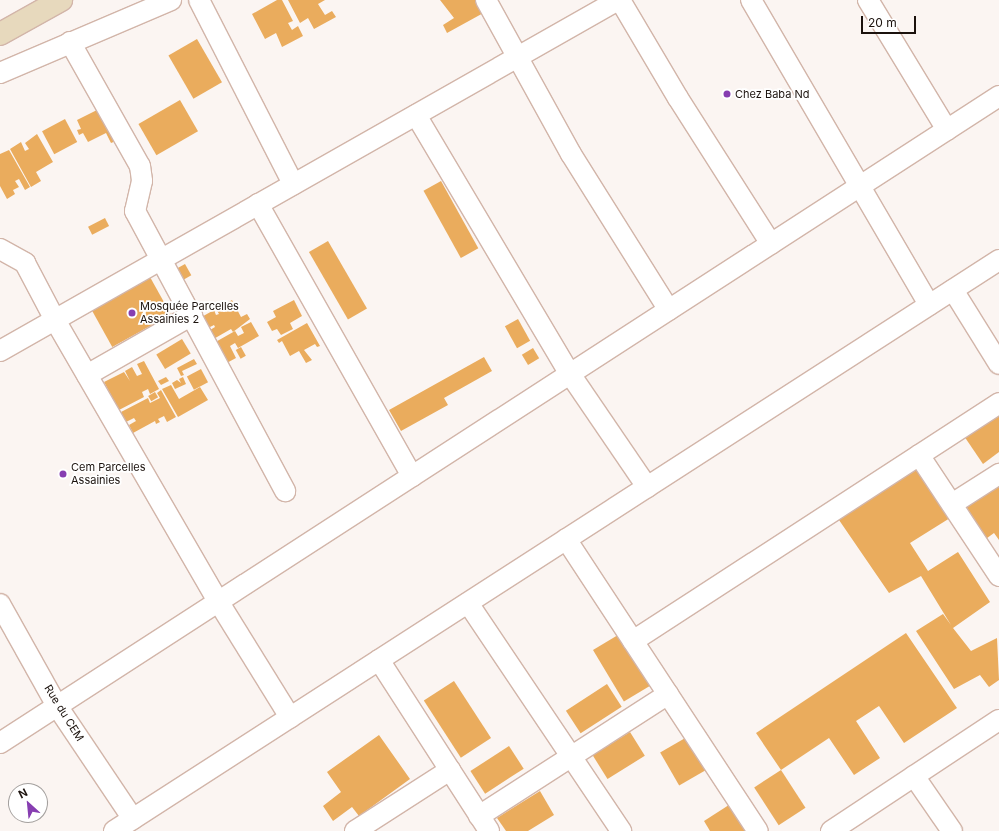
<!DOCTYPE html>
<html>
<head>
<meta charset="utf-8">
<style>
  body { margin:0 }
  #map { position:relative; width:999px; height:831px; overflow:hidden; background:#fbf5f2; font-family:Inter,sans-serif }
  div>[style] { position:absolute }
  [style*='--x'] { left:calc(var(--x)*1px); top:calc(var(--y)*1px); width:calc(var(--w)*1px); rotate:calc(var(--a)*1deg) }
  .building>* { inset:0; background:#eaac5d; transform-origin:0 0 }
  .roads { filter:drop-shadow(1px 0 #d2b5a9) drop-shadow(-1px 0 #d2b5a9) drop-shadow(0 1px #d2b5a9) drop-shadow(0 -1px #d2b5a9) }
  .street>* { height:20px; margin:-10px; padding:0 10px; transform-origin:10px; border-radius:10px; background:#fff }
  .secondary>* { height:22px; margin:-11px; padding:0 11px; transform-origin:11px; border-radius:11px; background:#e7d9bd }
  .dots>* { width:11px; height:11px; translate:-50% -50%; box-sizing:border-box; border:2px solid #fff; border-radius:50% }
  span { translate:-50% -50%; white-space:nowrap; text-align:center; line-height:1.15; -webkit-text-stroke:3.5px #fff; paint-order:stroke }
  .poi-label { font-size:11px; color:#1b120d }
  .left { translate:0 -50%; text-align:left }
  .street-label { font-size:11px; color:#1b120d }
  .north { position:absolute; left:8px; top:783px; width:40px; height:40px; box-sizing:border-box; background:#fff; border:1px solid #a4a09e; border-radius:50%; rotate:333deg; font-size:11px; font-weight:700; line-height:16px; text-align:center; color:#1b120d }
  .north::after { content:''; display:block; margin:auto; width:14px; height:18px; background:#873eb1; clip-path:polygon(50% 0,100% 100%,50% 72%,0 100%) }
  .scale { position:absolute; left:861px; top:16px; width:55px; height:18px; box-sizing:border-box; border:2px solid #1b120d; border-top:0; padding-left:5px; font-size:12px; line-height:14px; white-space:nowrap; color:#1b120d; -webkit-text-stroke:3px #fff; paint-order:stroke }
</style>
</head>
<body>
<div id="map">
  <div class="building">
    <i style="clip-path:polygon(277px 0,282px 0,293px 21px,288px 23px,292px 30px,298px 26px,303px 36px,282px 47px,276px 33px,265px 39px,252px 14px)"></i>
    <i style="clip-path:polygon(288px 0,325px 0,318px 4px,325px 15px,332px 11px,336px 17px,314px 29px,308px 18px,300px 23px)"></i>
    <i style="clip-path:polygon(440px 0,481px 0,487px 11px,447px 33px,443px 25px,454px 18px)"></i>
    <i style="left:197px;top:39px;width:50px;height:33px;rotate:60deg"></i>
    <i style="left:180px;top:100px;width:36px;height:48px;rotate:60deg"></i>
    <i style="clip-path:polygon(99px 109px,116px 141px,111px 143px,106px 133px,88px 142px,83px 133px,79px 135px,77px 130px,81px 129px,77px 120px)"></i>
    <i style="left:65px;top:119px;width:26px;height:26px;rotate:62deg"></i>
    <i style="clip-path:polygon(37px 134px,53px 162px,36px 172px,41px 181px,31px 187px,10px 149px,21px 142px,25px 151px,29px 149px,25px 143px)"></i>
    <i style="clip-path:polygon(9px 150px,30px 187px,25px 190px,19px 179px,15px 181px,19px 187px,13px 190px,15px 194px,7px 199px,0 186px,0 154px)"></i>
    <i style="left:441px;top:181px;width:77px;height:20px;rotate:61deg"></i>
    <i style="left:105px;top:218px;width:9px;height:19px;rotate:63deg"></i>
    <i style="left:328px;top:241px;width:78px;height:22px;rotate:60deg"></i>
    <i style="left:185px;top:264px;width:13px;height:14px;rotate:61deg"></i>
    <i style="left:150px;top:277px;width:43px;height:67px;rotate:61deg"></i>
    <i style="clip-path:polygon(232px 300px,241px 317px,247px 314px,250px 319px,233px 332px,231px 329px,210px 341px,205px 333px,215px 327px,214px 325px,208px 328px,198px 319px,214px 310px,216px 315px,219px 314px,216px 309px)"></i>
    <i style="clip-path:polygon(294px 300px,302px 316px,290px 323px,293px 329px,281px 335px,277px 329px,272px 331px,267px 322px,276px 317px,273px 311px)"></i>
    <i style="left:518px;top:319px;width:25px;height:15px;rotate:61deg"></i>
    <i style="clip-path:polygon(251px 322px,259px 336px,238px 348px,235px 343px,230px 346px,236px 358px,223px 365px,212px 344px,235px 331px,238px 336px,244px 333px,241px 327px)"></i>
    <i style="clip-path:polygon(307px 323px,320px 346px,317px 347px,315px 344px,304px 350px,312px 360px,306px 363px,299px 351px,290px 356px,282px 341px,279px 343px,277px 340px)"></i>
    <i style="left:182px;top:339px;width:17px;height:30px;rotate:59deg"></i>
    <i style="left:241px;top:347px;width:10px;height:6px;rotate:61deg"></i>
    <i style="left:533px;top:348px;width:12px;height:13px;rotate:59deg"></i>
    <i style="clip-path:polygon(484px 357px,492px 371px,444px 398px,448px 405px,401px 431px,389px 410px)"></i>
    <i style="clip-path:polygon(194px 359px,197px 364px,182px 371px,184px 375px,181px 376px,177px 368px)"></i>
    <i style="clip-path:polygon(144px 361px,159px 389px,150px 394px,148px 389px,142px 392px,144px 397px,119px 410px,104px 382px,124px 372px,130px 381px,125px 371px,132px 367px,137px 376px,142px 374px,137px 364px)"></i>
    <i style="left:201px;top:369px;width:15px;height:16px;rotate:62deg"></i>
    <i style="clip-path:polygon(166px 377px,169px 381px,161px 385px,158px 381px)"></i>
    <i style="clip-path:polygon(183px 377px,186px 384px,175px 389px,172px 383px,177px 380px,181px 383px,179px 379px)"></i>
    <i style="clip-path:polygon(171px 385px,179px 399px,200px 387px,208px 400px,178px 417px,162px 389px)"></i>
    <i style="clip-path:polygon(161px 390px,176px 417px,167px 422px,164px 416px,158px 419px,160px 422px,156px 424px,155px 421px,133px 433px,129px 425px,136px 421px,134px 418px,126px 422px,121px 412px,148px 398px,150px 403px,160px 398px,157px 393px)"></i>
    <i style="left:155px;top:392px;width:6px;height:8px;rotate:59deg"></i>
    <i style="clip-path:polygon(999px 412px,999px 452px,983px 464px,964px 436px)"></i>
    <i style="clip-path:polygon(918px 467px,950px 518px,910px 543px,928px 571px,958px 552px,990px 602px,953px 628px,971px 651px,997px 638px,999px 680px,989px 687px,980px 675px,954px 689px,916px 631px,943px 614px,951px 625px,921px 576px,889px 593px,839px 520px)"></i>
    <i style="clip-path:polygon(999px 483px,999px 540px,994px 533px,983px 541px,961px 509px)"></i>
    <i style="left:623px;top:632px;width:60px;height:35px;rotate:59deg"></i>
    <i style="clip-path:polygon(906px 633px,957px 708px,904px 743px,879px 706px,856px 721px,880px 758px,854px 775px,829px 738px,781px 770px,756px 733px)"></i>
    <i style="left:454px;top:681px;width:68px;height:36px;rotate:57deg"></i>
    <i style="left:607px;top:684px;width:27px;height:49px;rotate:57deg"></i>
    <i style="left:630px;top:732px;width:28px;height:44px;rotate:58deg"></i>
    <i style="clip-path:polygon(379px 735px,410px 779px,359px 816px,352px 807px,333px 821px,323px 806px,341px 792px,327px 772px)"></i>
    <i style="left:687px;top:737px;width:38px;height:31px;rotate:60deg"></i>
    <i style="left:509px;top:746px;width:27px;height:46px;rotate:57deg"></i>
    <i style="left:781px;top:770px;width:45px;height:32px;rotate:57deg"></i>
    <i style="clip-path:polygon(540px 791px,554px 815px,528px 831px,506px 831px,497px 818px)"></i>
    <i style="clip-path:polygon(732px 803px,749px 831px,710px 831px,704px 821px)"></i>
  </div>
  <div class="roads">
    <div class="street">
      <i style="--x:199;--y:0;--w:207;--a:62.9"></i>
      <i style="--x:486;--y:0;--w:176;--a:61.1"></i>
      <i style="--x:571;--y:154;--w:184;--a:57.9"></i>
      <i style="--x:620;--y:0;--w:114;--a:59.4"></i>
      <i style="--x:678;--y:98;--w:173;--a:57.5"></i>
      <i style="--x:751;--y:0;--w:353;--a:59.7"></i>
      <i style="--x:868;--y:0;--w:152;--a:58.7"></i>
      <i style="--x:70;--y:42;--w:142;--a:60.6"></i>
      <i style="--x:140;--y:166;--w:15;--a:82"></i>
      <i style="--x:142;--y:181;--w:31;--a:103"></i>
      <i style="--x:135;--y:211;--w:318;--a:61.8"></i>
      <i style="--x:0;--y:73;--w:186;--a:-23.1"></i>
      <i style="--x:416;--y:115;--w:301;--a:59.3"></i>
      <i style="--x:570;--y:374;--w:137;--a:55.7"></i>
      <i style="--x:258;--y:204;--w:313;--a:60.5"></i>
      <i style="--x:0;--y:249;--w:29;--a:29"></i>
      <i style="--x:25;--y:263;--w:64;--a:62.2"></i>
      <i style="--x:55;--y:320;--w:325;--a:59.9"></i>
      <i style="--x:218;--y:601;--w:137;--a:58.2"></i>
      <i style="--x:953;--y:290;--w:87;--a:58.1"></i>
      <i style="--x:0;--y:351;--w:711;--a:-29.59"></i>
      <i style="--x:87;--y:375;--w:121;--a:-29.7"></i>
      <i style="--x:919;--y:455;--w:145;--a:56.5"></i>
      <i style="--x:952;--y:504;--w:56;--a:-32.6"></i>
      <i style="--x:566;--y:539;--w:349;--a:56.7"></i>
      <i style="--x:468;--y:603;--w:275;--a:56.1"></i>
      <i style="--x:0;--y:604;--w:117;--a:60.8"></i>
      <i style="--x:57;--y:706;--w:136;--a:56.1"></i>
      <i style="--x:633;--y:641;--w:437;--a:-33"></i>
      <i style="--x:379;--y:660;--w:203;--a:57.2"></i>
      <i style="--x:0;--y:743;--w:1190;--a:-32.93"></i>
      <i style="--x:914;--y:776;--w:67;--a:55.4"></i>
      <i style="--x:479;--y:816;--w:225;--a:-32.8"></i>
      <i style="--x:114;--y:831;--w:1053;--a:-32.83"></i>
      <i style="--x:355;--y:831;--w:113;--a:-32.7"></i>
      <i style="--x:831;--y:831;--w:201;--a:-33.5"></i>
    </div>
    <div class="secondary">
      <i style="--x:0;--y:34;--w:70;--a:-29.1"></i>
    </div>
  </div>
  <div class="dots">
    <i style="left:727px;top:94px;background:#873eb1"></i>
    <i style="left:132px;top:313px;background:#873eb1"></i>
    <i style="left:63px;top:474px;background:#873eb1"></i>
  </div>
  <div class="poi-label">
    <span class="left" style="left:735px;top:94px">Chez Baba Nd</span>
    <span class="left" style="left:140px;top:313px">Mosquée Parcelles<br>Assainies 2</span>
    <span class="left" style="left:71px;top:474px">Cem Parcelles<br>Assainies</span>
  </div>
  <div class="street-label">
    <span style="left:64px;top:713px;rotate:58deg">Rue du CEM</span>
  </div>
  <div class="north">N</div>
  <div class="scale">20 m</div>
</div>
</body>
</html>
